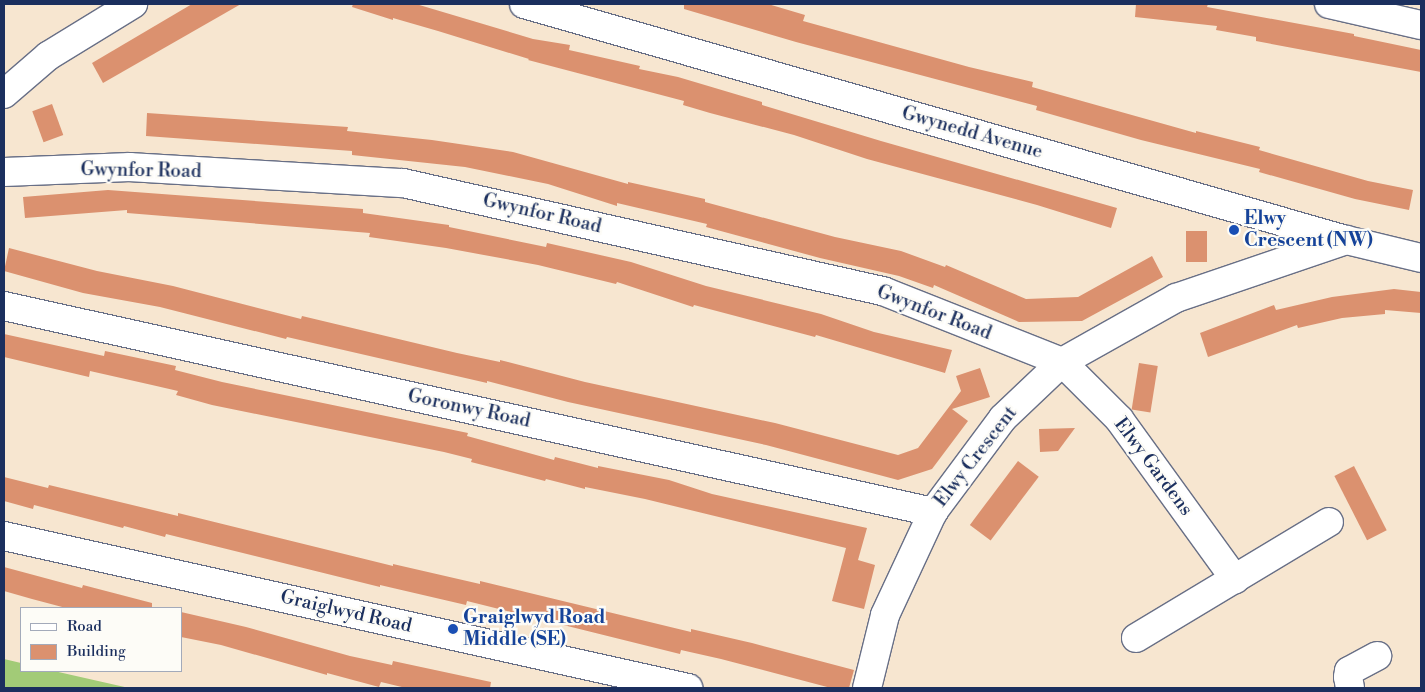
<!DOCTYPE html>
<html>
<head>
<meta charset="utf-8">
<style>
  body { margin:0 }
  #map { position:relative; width:1425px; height:692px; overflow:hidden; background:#f7e6d0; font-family:"Libre Bodoni",serif }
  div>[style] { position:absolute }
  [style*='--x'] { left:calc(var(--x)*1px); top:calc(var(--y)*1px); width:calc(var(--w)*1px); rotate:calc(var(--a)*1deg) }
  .green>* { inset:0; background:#a2cb77 }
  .building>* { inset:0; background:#db916f; transform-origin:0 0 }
  .roads { filter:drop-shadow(1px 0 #686f86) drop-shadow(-1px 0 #686f86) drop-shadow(0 1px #686f86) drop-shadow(0 -1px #686f86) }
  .minor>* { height:28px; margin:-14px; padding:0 14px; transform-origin:14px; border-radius:14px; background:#fff }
  .dots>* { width:14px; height:14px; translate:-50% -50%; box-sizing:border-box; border:2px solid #fdfcf7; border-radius:50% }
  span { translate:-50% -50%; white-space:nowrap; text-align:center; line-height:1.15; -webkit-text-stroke:4.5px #fdfcf7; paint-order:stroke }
  .street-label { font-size:19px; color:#1b2f5e }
  .transit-label { font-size:19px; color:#164399; font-weight:700 }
  .left { translate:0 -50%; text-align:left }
  .frame { position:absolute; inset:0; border:5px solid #1b2f5e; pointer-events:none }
  .legend { position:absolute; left:20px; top:607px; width:162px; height:65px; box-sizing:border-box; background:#fdfcf7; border:1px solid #a3aaba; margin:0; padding:6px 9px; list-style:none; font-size:15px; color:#1b2f5e }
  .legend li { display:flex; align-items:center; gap:10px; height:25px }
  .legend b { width:25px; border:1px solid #a3aaba }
</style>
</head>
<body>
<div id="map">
  <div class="green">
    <i style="clip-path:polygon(4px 659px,21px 663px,21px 671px,54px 671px,129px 688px,4px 688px)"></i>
  </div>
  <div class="building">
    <i style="clip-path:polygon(192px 4px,241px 4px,103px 83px,92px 63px)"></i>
    <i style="clip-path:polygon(353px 4px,416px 4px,533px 39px,570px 45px,569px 50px,640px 66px,639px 69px,678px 77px,762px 102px,762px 105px,881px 141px,1117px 208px,1111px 228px,1037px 205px,867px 159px,794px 135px,710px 113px,683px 105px,684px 101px,528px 60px,529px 59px,438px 31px,393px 18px,393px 20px,352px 7px)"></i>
    <i style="clip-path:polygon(684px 4px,768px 4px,805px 15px,803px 21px,969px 67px,1033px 82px,1032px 87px,1196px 133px,1196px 131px,1260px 147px,1259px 150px,1368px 181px,1413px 190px,1409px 210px,1355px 199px,1259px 172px,1260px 169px,1141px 140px,1036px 110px,1037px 106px,796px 42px,684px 9px)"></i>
    <i style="clip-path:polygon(1136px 4px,1208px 4px,1207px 7px,1354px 34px,1354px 36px,1421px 50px,1421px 72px,1256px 41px,1256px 37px,1216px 30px,1217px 26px,1135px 17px)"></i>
    <i style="left:52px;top:104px;width:33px;height:21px;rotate:70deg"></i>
    <i style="clip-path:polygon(147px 113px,348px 127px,347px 131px,432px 140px,513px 152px,628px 184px,628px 182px,705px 199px,705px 202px,835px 237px,901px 251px,945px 267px,946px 265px,1026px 299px,1078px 297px,1152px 256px,1163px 277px,1082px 321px,1019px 322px,934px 285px,933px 288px,899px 276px,820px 258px,706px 227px,707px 224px,617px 203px,617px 206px,548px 184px,465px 167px,352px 155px,352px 151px,146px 136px)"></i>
    <i style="clip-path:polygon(108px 190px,363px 209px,363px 213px,449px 225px,449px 227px,546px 247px,547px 243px,631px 262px,706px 286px,821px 314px,874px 332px,952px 350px,945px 373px,816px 335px,815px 337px,694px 305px,693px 307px,617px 282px,616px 284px,538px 265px,446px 248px,369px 237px,370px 233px,127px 213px,127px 210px,25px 218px,23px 197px)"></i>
    <i style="left:1186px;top:231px;width:21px;height:31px"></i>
    <i style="clip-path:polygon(9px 248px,97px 271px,173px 286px,301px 319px,302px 316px,457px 353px,500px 362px,500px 360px,585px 382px,775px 423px,898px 455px,918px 448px,961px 391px,956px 376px,980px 368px,990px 397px,952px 409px,968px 421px,932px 469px,898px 480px,766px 445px,568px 402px,487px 381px,487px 383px,287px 337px,286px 339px,160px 307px,83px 293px,4px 271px)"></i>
    <i style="clip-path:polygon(1394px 289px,1421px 292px,1421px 313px,1385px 310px,1385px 314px,1342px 318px,1298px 328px,1297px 325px,1208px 357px,1200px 333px,1274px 305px,1276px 310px,1332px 297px)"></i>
    <i style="clip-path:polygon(4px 334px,104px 356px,105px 351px,176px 366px,175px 370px,222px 382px,468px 433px,467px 436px,554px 460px,555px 457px,598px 468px,598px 466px,669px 480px,712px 494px,867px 528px,858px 560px,875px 565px,864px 609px,832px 601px,846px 548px,645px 499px,585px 487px,585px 489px,546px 479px,545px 481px,471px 462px,472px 459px,444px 452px,212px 405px,176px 395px,178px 391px,152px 385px,90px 371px,89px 377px,4px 357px)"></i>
    <i style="left:1139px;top:363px;width:19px;height:47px;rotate:9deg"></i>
    <i style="clip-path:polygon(1075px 428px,1058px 451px,1040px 452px,1039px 429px)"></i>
    <i style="left:1018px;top:461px;width:26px;height:80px;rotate:37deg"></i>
    <i style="left:1354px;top:466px;width:72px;height:22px;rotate:63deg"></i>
    <i style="clip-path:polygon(4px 477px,48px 488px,49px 485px,178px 516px,178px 513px,393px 566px,393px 564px,480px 584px,480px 581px,691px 632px,691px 629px,752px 643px,854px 670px,849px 688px,831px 688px,721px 659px,681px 650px,680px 654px,467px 601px,466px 605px,380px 585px,380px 587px,166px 534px,165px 537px,124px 526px,123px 528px,34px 505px,33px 509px,4px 501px)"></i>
    <i style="clip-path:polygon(4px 567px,82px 588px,83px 585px,152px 603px,152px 608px,66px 608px,32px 599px,4px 591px)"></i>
    <i style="clip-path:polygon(181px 612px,246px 627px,350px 656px,392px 665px,393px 661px,491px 682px,490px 688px,406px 688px,381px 682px,379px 687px,327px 673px,327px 675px,221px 645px,181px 637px)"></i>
  </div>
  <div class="roads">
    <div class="minor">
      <i style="--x:524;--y:4;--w:855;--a:16.02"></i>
      <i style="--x:1346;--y:240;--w:77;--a:13.5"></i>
      <i style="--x:1329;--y:4;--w:94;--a:12.9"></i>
      <i style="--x:4;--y:94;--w:58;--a:-40.8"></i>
      <i style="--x:48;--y:56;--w:100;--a:-31.5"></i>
      <i style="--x:4;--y:172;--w:126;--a:-2.3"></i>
      <i style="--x:130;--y:167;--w:273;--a:3.4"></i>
      <i style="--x:403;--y:183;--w:494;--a:12.7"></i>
      <i style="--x:885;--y:292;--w:190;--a:21.6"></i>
      <i style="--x:1062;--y:362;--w:81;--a:45"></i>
      <i style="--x:1119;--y:419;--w:198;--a:54.1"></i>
      <i style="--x:4;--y:306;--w:952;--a:12.5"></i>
      <i style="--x:4;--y:536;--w:701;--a:12.53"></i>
      <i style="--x:1136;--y:638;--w:225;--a:-31"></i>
      <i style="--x:867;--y:688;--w:75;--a:-76.1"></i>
      <i style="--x:885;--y:615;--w:114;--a:-65"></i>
      <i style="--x:933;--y:512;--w:117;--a:-53.3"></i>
      <i style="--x:1003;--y:418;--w:81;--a:-43.5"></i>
      <i style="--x:1062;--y:362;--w:131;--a:-29.3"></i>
      <i style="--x:1176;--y:298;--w:180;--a:-18.8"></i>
      <i style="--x:1350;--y:688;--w:11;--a:-100"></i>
      <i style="--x:1348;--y:677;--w:6;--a:-81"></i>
      <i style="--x:1349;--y:671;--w:32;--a:-28"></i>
    </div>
  </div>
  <div class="dots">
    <i style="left:1234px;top:230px;background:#1a4fb4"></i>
    <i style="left:453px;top:629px;background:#1a4fb4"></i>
  </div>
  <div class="street-label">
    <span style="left:972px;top:133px;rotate:16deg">Gwynedd Avenue</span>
    <span style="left:141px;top:171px;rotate:1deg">Gwynfor Road</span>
    <span style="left:542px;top:214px;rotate:13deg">Gwynfor Road</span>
    <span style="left:934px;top:313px;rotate:21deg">Gwynfor Road</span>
    <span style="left:469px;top:409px;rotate:12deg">Goronwy Road</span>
    <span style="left:976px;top:457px;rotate:-52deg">Elwy Crescent</span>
    <span style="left:1153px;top:467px;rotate:53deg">Elwy Gardens</span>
    <span style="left:346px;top:612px;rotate:13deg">Graiglwyd Road</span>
  </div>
  <div class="transit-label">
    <span class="left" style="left:1244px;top:230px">Elwy<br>Crescent (NW)</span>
    <span class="left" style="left:463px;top:629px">Graiglwyd Road<br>Middle (SE)</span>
  </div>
  <div class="frame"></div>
  <ul class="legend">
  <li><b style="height:6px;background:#fff"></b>Road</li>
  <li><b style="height:14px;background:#db916f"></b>Building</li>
  </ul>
</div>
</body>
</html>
